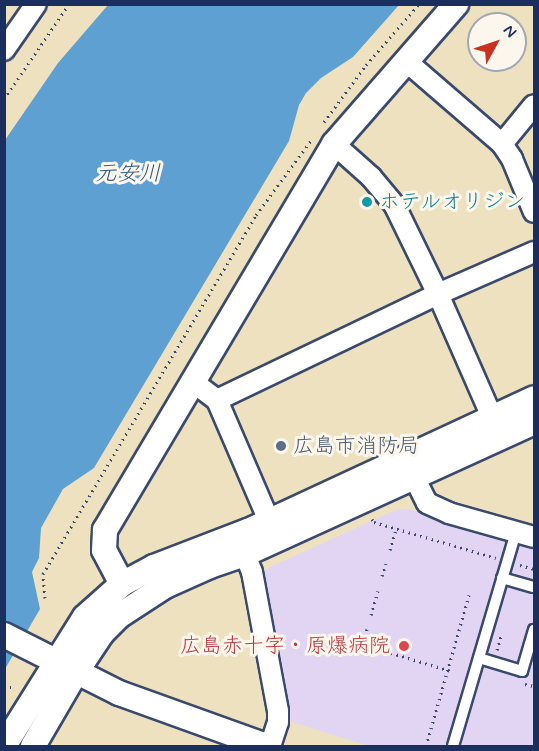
<!DOCTYPE html>
<html>
<head>
<meta charset="utf-8">
<style>
  body { margin:0 }
  #map { position:relative; width:539px; height:751px; overflow:hidden; background:#ede1c0; font-family:Mynerve,"Klee One",sans-serif }
  div>[style] { position:absolute }
  [style*='--x'] { left:calc(var(--x)*1px); top:calc(var(--y)*1px); width:calc(var(--w)*1px); rotate:calc(var(--a)*1deg) }
  .built>* { inset:0; background:#e2d4f3 }
  .water>* { inset:0; background:#5da0d1 }
  .path>* { height:3px; margin-top:-1.5px; transform-origin:0; background:repeating-linear-gradient(90deg,#3a4a6d 0 1.5px,transparent 0 6px) }
  .roads { filter:drop-shadow(2px 0 #3a4a6d) drop-shadow(-2px 0 #3a4a6d) drop-shadow(0 2px #3a4a6d) drop-shadow(0 -2px #3a4a6d) }
  .service>* { height:10px; margin:-5px; padding:0 5px; transform-origin:5px; border-radius:5px; background:#fff }
  .minor>* { height:20px; margin:-10px; padding:0 10px; transform-origin:10px; border-radius:10px; background:#fff }
  .tertiary>* { height:24px; margin:-12px; padding:0 12px; transform-origin:12px; border-radius:12px; background:#fff }
  .dots>* { width:16px; height:16px; translate:-50% -50%; box-sizing:border-box; border:3px solid #fbf7ec; border-radius:50% }
  span { translate:-50% -50%; white-space:nowrap; text-align:center; line-height:1.15; -webkit-text-stroke:6px #fbf7ec; paint-order:stroke }
  .culture-label { font-size:21px; color:#0d838f }
  .left { translate:0 -50%; text-align:left }
  .service-label { font-size:21px; color:#4e5e75 }
  .health-label { font-size:21px; color:#be3a42 }
  .right { translate:-100% -50%; text-align:right }
  .water-label { font-size:22px; color:#325786; font-style:italic }
  .frame { position:absolute; inset:0; border:6px solid #1b2f5e; pointer-events:none }
  .north { position:absolute; left:467px; top:12px; width:60px; height:60px; box-sizing:border-box; background:#fbf7ec; border:2px solid #a1a7b3; border-radius:50%; rotate:50deg; font-size:16px; font-weight:700; line-height:24px; text-align:center; color:#1b2f5e }
  .north::after { content:''; display:block; margin:auto; width:21px; height:27px; background:#c8321e; clip-path:polygon(50% 0,100% 100%,50% 72%,0 100%) }
</style>
</head>
<body>
<div id="map">
  <div class="built">
    <i style="clip-path:polygon(398px 509px,411px 510px,534px 544px,534px 746px,369px 746px,292px 722px,286px 714px,261px 577px,266px 569px)"></i>
  </div>
  <div class="water">
    <i style="clip-path:polygon(108px 5px,399px 5px,353px 57px,321px 78px,306px 93px,299px 105px,289px 141px,94px 468px,63px 489px,41px 528px,39px 558px,32px 572px,40px 609px,5px 669px,5px 140px,58px 63px)"></i>
  </div>
  <div class="path">
    <i style="--x:4;--y:99;--w:115;--a:-55.6"></i>
    <i style="--x:324;--y:122;--w:71;--a:-53.6"></i>
    <i style="--x:366;--y:65;--w:81;--a:-49"></i>
    <i style="--x:372;--y:519;--w:4;--a:56"></i>
    <i style="--x:374;--y:522;--w:127;--a:16.4"></i>
    <i style="--x:390;--y:550;--w:22;--a:-74"></i>
    <i style="--x:520;--y:565;--w:15;--a:16"></i>
    <i style="--x:382;--y:576;--w:13;--a:-72"></i>
    <i style="--x:45;--y:598;--w:24;--a:-95"></i>
    <i style="--x:43;--y:574;--w:417;--a:-59.3"></i>
    <i style="--x:256;--y:215;--w:94;--a:-53.6"></i>
    <i style="--x:371;--y:615;--w:25;--a:-74"></i>
    <i style="--x:367;--y:629;--w:16;--a:108"></i>
    <i style="--x:362;--y:644;--w:93;--a:16.9"></i>
    <i style="--x:497;--y:650;--w:15;--a:-74"></i>
    <i style="--x:360;--y:651;--w:7;--a:-74"></i>
    <i style="--x:525;--y:684;--w:9;--a:13"></i>
    <i style="--x:4;--y:687;--w:8;--a:0"></i>
    <i style="--x:426;--y:746;--w:157;--a:-74.1"></i>
  </div>
  <div class="roads">
    <div class="service">
      <i style="--x:502;--y:578;--w:33;--a:16"></i>
      <i style="--x:479;--y:658;--w:45;--a:16.8"></i>
      <i style="--x:522;--y:671;--w:43;--a:-73.7"></i>
      <i style="--x:453;--y:746;--w:223;--a:-73.6"></i>
    </div>
    <div class="minor">
      <i style="--x:4;--y:50;--w:56;--a:-55.2"></i>
      <i style="--x:406;--y:61;--w:127;--a:40.8"></i>
      <i style="--x:502;--y:144;--w:18;--a:56"></i>
      <i style="--x:512;--y:159;--w:57;--a:67.5"></i>
      <i style="--x:334;--y:144;--w:50;--a:41.7"></i>
      <i style="--x:371;--y:177;--w:38;--a:50"></i>
      <i style="--x:395;--y:206;--w:98;--a:64"></i>
      <i style="--x:438;--y:294;--w:134;--a:66.3"></i>
      <i style="--x:502;--y:144;--w:50;--a:-50.6"></i>
      <i style="--x:193;--y:382;--w:30;--a:37"></i>
      <i style="--x:217;--y:400;--w:132;--a:66.7"></i>
      <i style="--x:217;--y:400;--w:245;--a:-25.6"></i>
      <i style="--x:438;--y:294;--w:105;--a:-23.6"></i>
      <i style="--x:408;--y:465;--w:42;--a:63.4"></i>
      <i style="--x:427;--y:503;--w:24;--a:24"></i>
      <i style="--x:449;--y:513;--w:88;--a:15.8"></i>
      <i style="--x:245;--y:554;--w:19;--a:69"></i>
      <i style="--x:252;--y:572;--w:141;--a:79.4"></i>
      <i style="--x:278;--y:711;--w:11;--a:90"></i>
      <i style="--x:278;--y:722;--w:25;--a:108"></i>
    </div>
    <div class="tertiary">
      <i style="--x:122;--y:584;--w:38;--a:-118"></i>
      <i style="--x:104;--y:550;--w:20;--a:-87"></i>
      <i style="--x:105;--y:530;--w:449;--a:-59.3"></i>
      <i style="--x:334;--y:144;--w:186;--a:-48.9"></i>
      <i style="--x:4;--y:635;--w:129;--a:26.8"></i>
      <i style="--x:119;--y:693;--w:156;--a:19.8"></i>
      <i style="--x:4;--y:746;--w:152;--a:-57.9"></i>
      <i style="--x:85;--y:617;--w:50;--a:-41.7"></i>
      <i style="--x:122;--y:584;--w:36;--a:-28"></i>
      <i style="--x:154;--y:567;--w:101;--a:-21"></i>
      <i style="--x:248;--y:531;--w:315;--a:-24.9"></i>
      <i style="--x:33;--y:746;--w:86;--a:-59.8"></i>
      <i style="--x:76;--y:672;--w:47;--a:-56.3"></i>
      <i style="--x:102;--y:633;--w:24;--a:-45"></i>
      <i style="--x:119;--y:616;--w:55;--a:-33.1"></i>
      <i style="--x:165;--y:586;--w:49;--a:-24"></i>
      <i style="--x:210;--y:566;--w:37;--a:-19"></i>
      <i style="--x:245;--y:554;--w:318;--a:-24.5"></i>
    </div>
  </div>
  <div class="dots">
    <i style="left:367px;top:202px;background:#0f9aa8"></i>
    <i style="left:281px;top:446px;background:#5c6f8a"></i>
    <i style="left:404px;top:646px;background:#e0444e"></i>
  </div>
  <div class="culture-label">
    <span class="left" style="left:379px;top:202px">ホテルオリジン</span>
  </div>
  <div class="service-label">
    <span class="left" style="left:293px;top:446px">広島市消防局</span>
  </div>
  <div class="health-label">
    <span class="right" style="left:390px;top:646px">広島赤十字・原爆病院</span>
  </div>
  <div class="water-label">
    <span style="left:128px;top:175px">元安川</span>
  </div>
  <div class="frame"></div>
  <div class="north">N</div>
</div>
</body>
</html>
